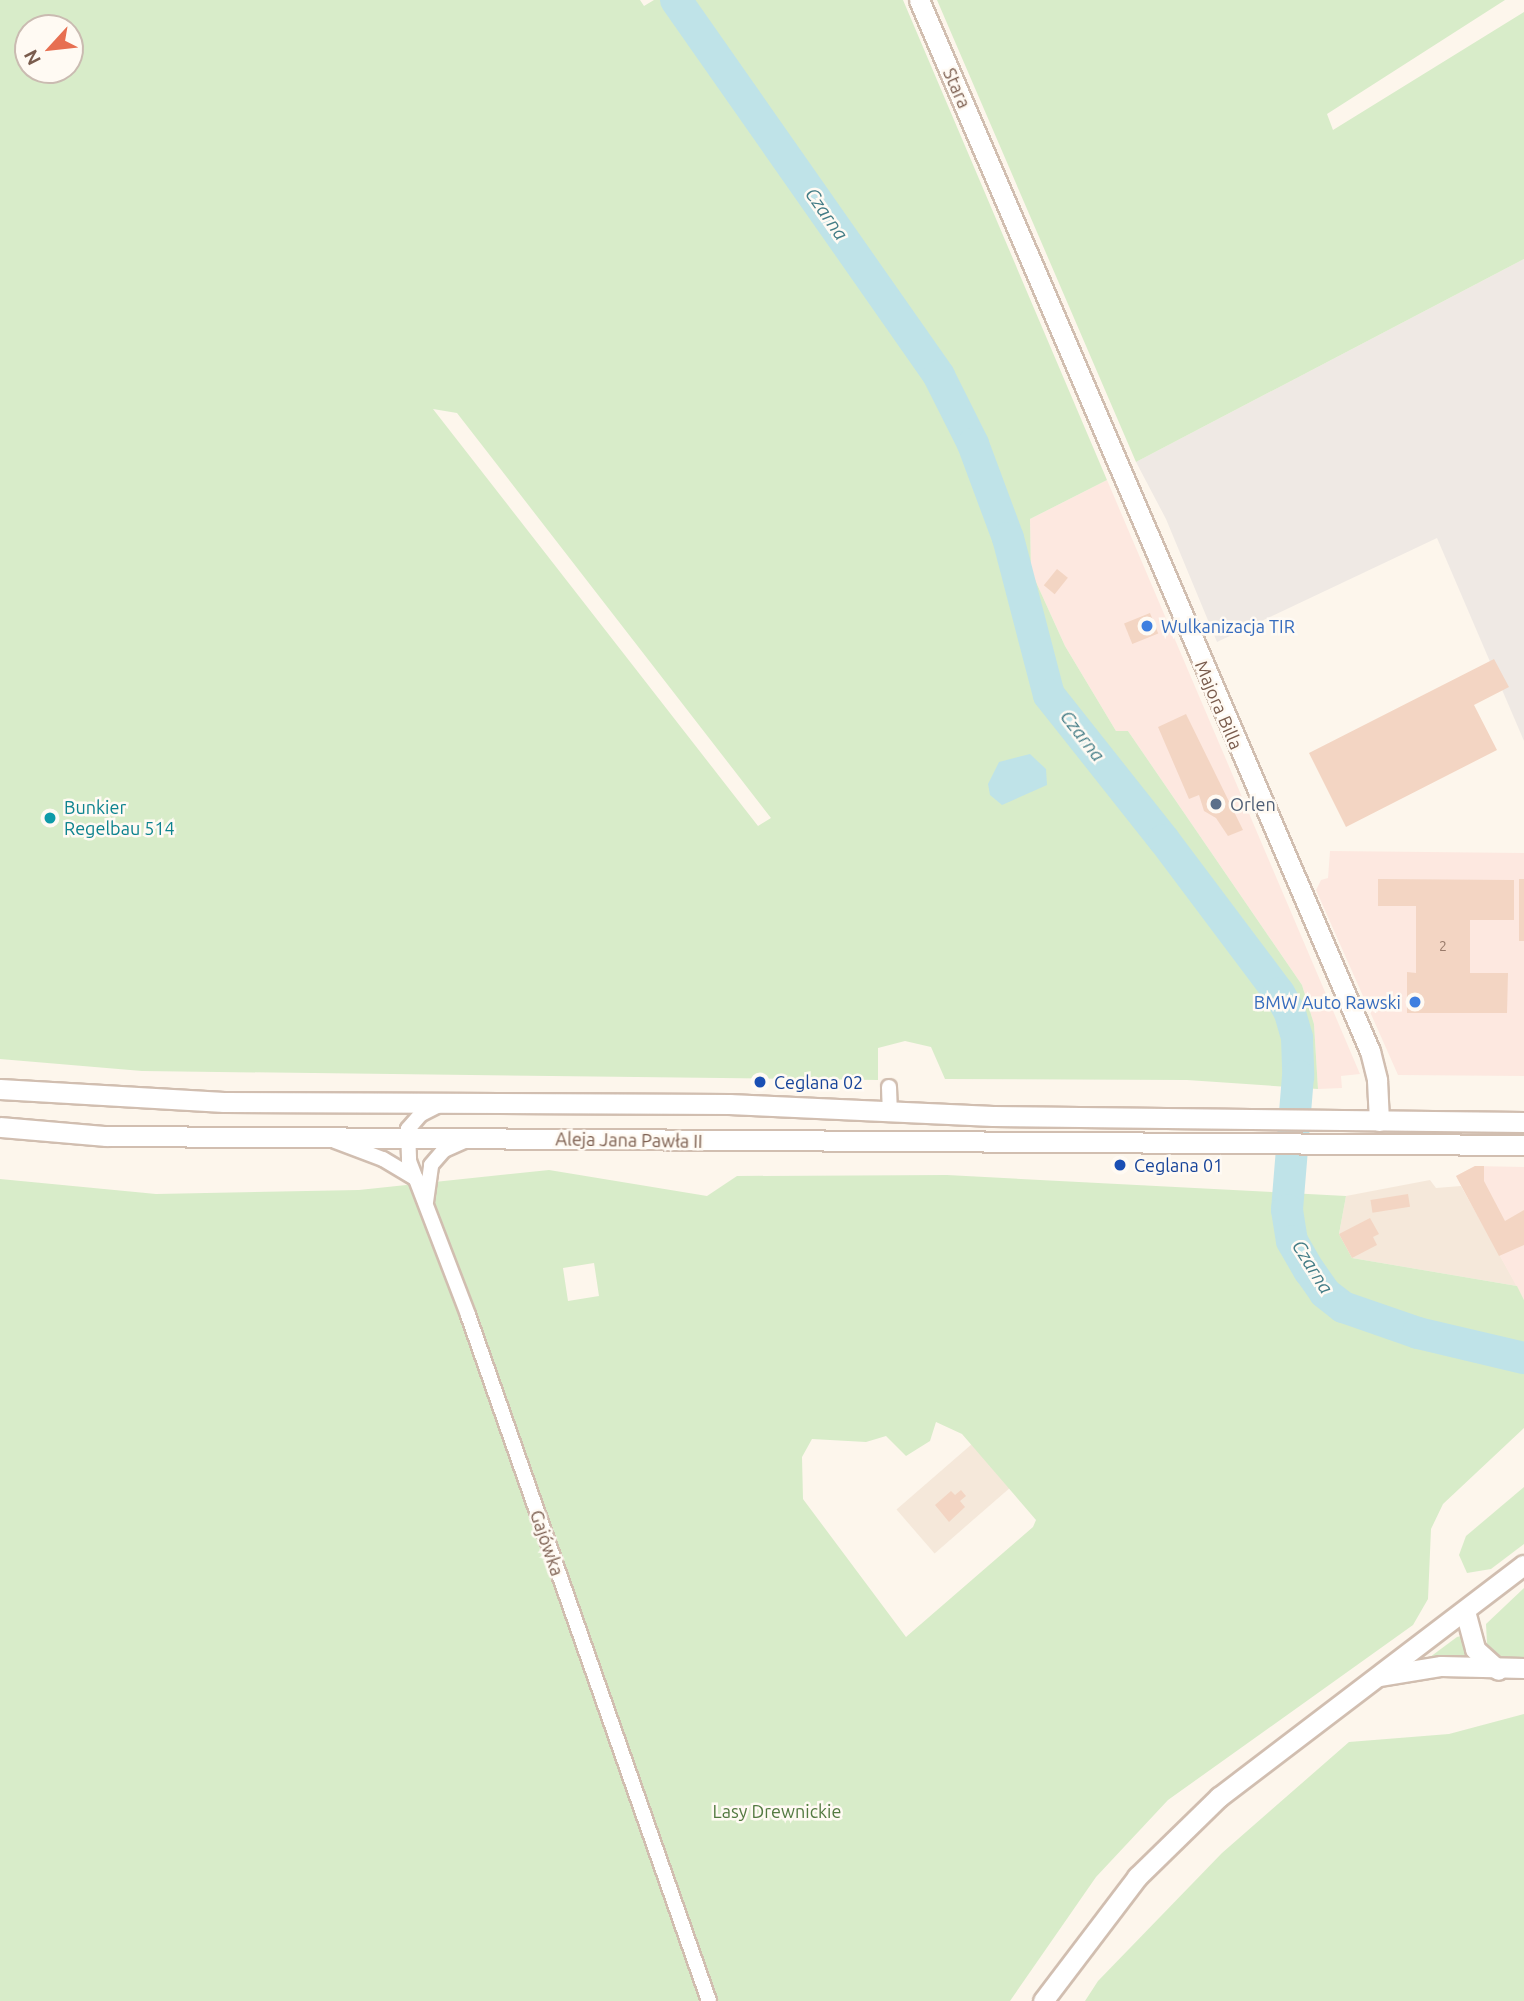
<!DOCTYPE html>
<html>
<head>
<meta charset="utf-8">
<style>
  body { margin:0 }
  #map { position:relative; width:1524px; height:2001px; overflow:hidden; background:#fdf6ec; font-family:Ubuntu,sans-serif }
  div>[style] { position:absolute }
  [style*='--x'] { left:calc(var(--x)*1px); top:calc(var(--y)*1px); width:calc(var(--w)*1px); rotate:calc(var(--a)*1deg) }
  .residential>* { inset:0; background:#f5e8da; transform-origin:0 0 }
  .commercial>* { inset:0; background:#fde8e0 }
  .industrial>* { inset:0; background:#efe9e4 }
  .green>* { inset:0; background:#d8ecc9 }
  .water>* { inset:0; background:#bfe3e8 }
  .river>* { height:32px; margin:-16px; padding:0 16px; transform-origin:16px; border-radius:16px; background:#bfe3e8 }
  .building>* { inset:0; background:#f3d5c3; transform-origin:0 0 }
  .roads { filter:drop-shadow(2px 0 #d1beb0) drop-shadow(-2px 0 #d1beb0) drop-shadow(0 2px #d1beb0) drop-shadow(0 -2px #d1beb0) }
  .street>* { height:14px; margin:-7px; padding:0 7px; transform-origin:7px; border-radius:7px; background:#fff }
  .secondary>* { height:19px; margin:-9.5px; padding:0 9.5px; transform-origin:9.5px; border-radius:9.5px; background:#fff }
  .dots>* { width:19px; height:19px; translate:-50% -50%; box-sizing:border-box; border:4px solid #fffaf3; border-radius:50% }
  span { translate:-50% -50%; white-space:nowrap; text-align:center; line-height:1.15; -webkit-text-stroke:5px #fffaf3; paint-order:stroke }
  .number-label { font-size:14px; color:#987a6a }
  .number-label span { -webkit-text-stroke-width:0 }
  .street-label { font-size:18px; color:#7a5c4d }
  .shop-label { font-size:18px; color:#366cbe }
  .left { translate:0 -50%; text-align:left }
  .right { translate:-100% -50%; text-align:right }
  .service-label { font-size:18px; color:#4e5e75 }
  .culture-label { font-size:18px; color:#0d838f }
  .transit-label { font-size:18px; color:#164399 }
  .park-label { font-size:18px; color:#537a41 }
  .water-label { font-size:19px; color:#437c86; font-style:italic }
  .north { position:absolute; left:14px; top:14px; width:70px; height:70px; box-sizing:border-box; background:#fffaf3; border:2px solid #cabbb1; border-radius:50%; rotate:243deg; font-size:19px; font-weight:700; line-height:28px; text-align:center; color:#7a5c4d }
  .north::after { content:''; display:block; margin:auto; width:24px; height:32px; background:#e76f51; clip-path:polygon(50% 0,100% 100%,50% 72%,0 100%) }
</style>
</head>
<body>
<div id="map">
  <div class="residential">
    <i style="clip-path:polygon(1430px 1180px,1436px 1188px,1461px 1186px,1517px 1286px,1352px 1258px,1339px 1234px,1346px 1196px)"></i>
    <i style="left:972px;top:1444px;width:58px;height:100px;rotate:49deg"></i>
  </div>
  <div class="commercial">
    <i style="clip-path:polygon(1107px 480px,1360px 1074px,1341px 1076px,1342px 1088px,1318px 1089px,1314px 1024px,1302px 985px,1128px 731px,1116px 731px,1065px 646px,1031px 571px,1030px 519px)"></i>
    <i style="clip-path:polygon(1330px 851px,1524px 853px,1524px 1076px,1398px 1075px,1316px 890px,1321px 880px,1328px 878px)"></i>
    <i style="clip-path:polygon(1475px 1166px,1524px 1167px,1524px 1300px,1456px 1176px)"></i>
  </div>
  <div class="industrial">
    <i style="clip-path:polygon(1524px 259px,1524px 741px,1437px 538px,1217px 642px,1166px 519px,1136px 462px)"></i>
  </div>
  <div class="green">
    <i style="clip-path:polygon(evenodd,0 0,640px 0,644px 6px,654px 0,903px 0,1107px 480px,1030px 519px,1031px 571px,1065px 646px,1116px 731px,1128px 731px,1302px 985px,1314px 1024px,1318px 1089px,1187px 1080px,945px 1079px,931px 1047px,905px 1041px,878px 1048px,878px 1080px,142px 1071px,0 1059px,0 0,28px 28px,70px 28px,70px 70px,28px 70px,28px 28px,0 0,433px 409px,457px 413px,771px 818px,758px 826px,433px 409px)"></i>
    <i style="clip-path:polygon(937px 0,1505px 0,1327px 114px,1333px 130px,1524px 12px,1524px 259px,1136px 462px)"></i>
    <i style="clip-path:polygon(evenodd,549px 1170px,707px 1196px,737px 1176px,947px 1175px,1346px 1196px,1339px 1234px,1352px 1258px,1517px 1286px,1524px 1300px,1524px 1428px,1443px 1504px,1431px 1529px,1428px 1599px,1413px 1625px,1168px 1800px,1096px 1877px,1010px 2001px,0 2001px,0 1179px,156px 1194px,359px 1190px,549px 1170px,594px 1263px,599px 1296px,568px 1301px,563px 1268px,594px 1263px,549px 1170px,936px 1422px,962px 1434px,1036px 1520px,1033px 1527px,906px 1637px,803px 1499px,802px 1457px,812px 1439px,866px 1442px,886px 1436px,906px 1456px,930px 1441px,936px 1422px)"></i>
    <i style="clip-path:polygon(1524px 1487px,1524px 1544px,1491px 1569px,1467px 1573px,1459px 1555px,1466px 1536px)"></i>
    <i style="clip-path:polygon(1524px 1588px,1524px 1658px,1504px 1659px,1487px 1644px,1486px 1624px)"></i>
    <i style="clip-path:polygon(1461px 1636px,1468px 1657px,1426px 1660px,1457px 1637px)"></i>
    <i style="clip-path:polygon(1524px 1714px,1524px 2001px,1085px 2001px,1098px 1981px,1222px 1853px,1349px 1742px,1449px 1734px)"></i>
  </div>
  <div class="water">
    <i style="clip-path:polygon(1030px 754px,1046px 769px,1047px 785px,1002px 805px,990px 795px,988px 784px,999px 762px)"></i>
  </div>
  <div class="river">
    <i style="--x:676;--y:0;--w:459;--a:55"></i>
    <i style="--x:939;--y:376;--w:76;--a:63.4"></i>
    <i style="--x:973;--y:444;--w:100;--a:69.6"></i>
    <i style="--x:1008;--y:538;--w:162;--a:75.4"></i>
    <i style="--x:1049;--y:695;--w:185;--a:51.6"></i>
    <i style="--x:1164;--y:840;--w:191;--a:53.1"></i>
    <i style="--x:1279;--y:993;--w:23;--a:61"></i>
    <i style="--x:1290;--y:1013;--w:26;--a:74"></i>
    <i style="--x:1297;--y:1038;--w:38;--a:88"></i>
    <i style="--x:1298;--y:1076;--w:134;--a:94.7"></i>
    <i style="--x:1287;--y:1210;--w:31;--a:81"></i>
    <i style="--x:1292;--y:1241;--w:34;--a:60"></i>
    <i style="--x:1309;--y:1270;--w:28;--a:55"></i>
    <i style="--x:1325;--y:1293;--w:23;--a:38"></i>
    <i style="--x:1343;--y:1307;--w:79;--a:19.1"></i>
    <i style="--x:1418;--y:1333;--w:109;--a:13.3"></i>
  </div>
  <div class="building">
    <i style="left:1057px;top:569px;width:14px;height:21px;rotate:39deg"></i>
    <i style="left:1150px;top:613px;width:22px;height:28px;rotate:68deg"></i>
    <i style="clip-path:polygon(1494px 659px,1509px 687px,1474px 705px,1497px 750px,1346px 827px,1309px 753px)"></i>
    <i style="clip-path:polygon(1186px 714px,1243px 830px,1228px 836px,1216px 818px,1204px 811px,1199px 795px,1189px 799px,1158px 727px)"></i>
    <i style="clip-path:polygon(1378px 879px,1514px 880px,1514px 920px,1470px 920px,1470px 973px,1508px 973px,1507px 1013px,1407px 1013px,1407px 972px,1416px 973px,1416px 906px,1378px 906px)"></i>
    <i style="left:1519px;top:879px;width:5px;height:62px"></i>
    <i style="clip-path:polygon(1475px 1166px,1484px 1166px,1484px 1181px,1505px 1221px,1524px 1210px,1524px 1245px,1499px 1256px,1456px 1176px)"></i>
    <i style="left:1408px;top:1194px;width:13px;height:38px;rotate:81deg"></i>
    <i style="clip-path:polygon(1370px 1218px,1379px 1234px,1373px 1237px,1377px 1245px,1352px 1258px,1339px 1234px)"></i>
    <i style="clip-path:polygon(961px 1490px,966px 1496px,960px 1501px,965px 1507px,949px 1522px,935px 1505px,951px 1491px,955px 1495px)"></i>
  </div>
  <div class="roads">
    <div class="street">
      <i style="--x:889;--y:1087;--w:24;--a:88"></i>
      <i style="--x:441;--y:1104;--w:22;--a:153"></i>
      <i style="--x:421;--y:1114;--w:20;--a:131"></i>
      <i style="--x:408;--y:1129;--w:32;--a:88"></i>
      <i style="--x:409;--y:1161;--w:165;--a:69"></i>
      <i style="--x:468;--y:1315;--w:727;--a:70.64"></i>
      <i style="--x:335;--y:1141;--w:51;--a:20.6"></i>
      <i style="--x:383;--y:1159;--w:39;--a:31"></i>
      <i style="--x:426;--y:1202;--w:37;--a:-82"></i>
      <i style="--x:431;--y:1165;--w:20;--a:-49"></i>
      <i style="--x:444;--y:1150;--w:24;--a:-24"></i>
    </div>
    <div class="secondary">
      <i style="--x:919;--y:0;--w:1144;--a:66.78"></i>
      <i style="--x:1370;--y:1051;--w:30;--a:76"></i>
      <i style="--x:1377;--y:1080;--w:41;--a:87.2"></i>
      <i style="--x:0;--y:1089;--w:224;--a:3.3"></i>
      <i style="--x:224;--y:1102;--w:505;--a:0.23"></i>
      <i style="--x:729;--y:1104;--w:264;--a:2.6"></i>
      <i style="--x:993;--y:1116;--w:531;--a:0.65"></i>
      <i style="--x:0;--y:1127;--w:106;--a:4.9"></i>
      <i style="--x:106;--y:1136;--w:1418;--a:0.36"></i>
      <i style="--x:1465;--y:1611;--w:39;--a:75"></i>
      <i style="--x:1475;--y:1649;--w:31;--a:42"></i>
      <i style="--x:1379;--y:1676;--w:63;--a:-9.2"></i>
      <i style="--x:1441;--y:1666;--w:83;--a:1.4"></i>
      <i style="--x:1043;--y:2001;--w:156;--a:-52.8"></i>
      <i style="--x:1137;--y:1877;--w:115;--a:-44.3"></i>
      <i style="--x:1219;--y:1797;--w:383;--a:-37.3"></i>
    </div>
  </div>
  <div class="dots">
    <i style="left:1147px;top:626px;background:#3f7fe0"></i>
    <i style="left:1216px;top:804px;background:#5c6f8a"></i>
    <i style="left:50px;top:818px;background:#0f9aa8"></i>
    <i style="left:1415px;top:1002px;background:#3f7fe0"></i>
    <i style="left:760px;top:1082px;background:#1a4fb4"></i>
    <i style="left:1120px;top:1165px;background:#1a4fb4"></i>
  </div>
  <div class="number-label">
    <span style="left:1443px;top:946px">2</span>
  </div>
  <div class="street-label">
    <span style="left:957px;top:88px;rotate:66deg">Stara</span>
    <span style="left:1219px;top:705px;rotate:67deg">Majora Billa</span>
    <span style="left:629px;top:1140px;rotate:1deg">Aleja Jana Pawła II</span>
    <span style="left:547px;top:1543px;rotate:71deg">Gajówka</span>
  </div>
  <div class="shop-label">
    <span class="left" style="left:1161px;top:626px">Wulkanizacja TIR</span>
    <span class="right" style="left:1401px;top:1002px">BMW Auto Rawski</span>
  </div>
  <div class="service-label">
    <span class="left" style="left:1230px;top:804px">Orlen</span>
  </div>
  <div class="culture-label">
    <span class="left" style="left:64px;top:818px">Bunkier<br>Regelbau 514</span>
  </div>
  <div class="transit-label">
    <span class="left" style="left:774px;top:1082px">Ceglana 02</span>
    <span class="left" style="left:1134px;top:1165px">Ceglana 01</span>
  </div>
  <div class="park-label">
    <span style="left:777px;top:1811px">Lasy Drewnickie</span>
  </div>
  <div class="water-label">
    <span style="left:826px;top:214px;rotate:55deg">Czarna</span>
    <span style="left:1082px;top:736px;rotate:52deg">Czarna</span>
    <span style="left:1312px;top:1267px;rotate:58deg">Czarna</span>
  </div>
  <div class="north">N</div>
</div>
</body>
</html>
